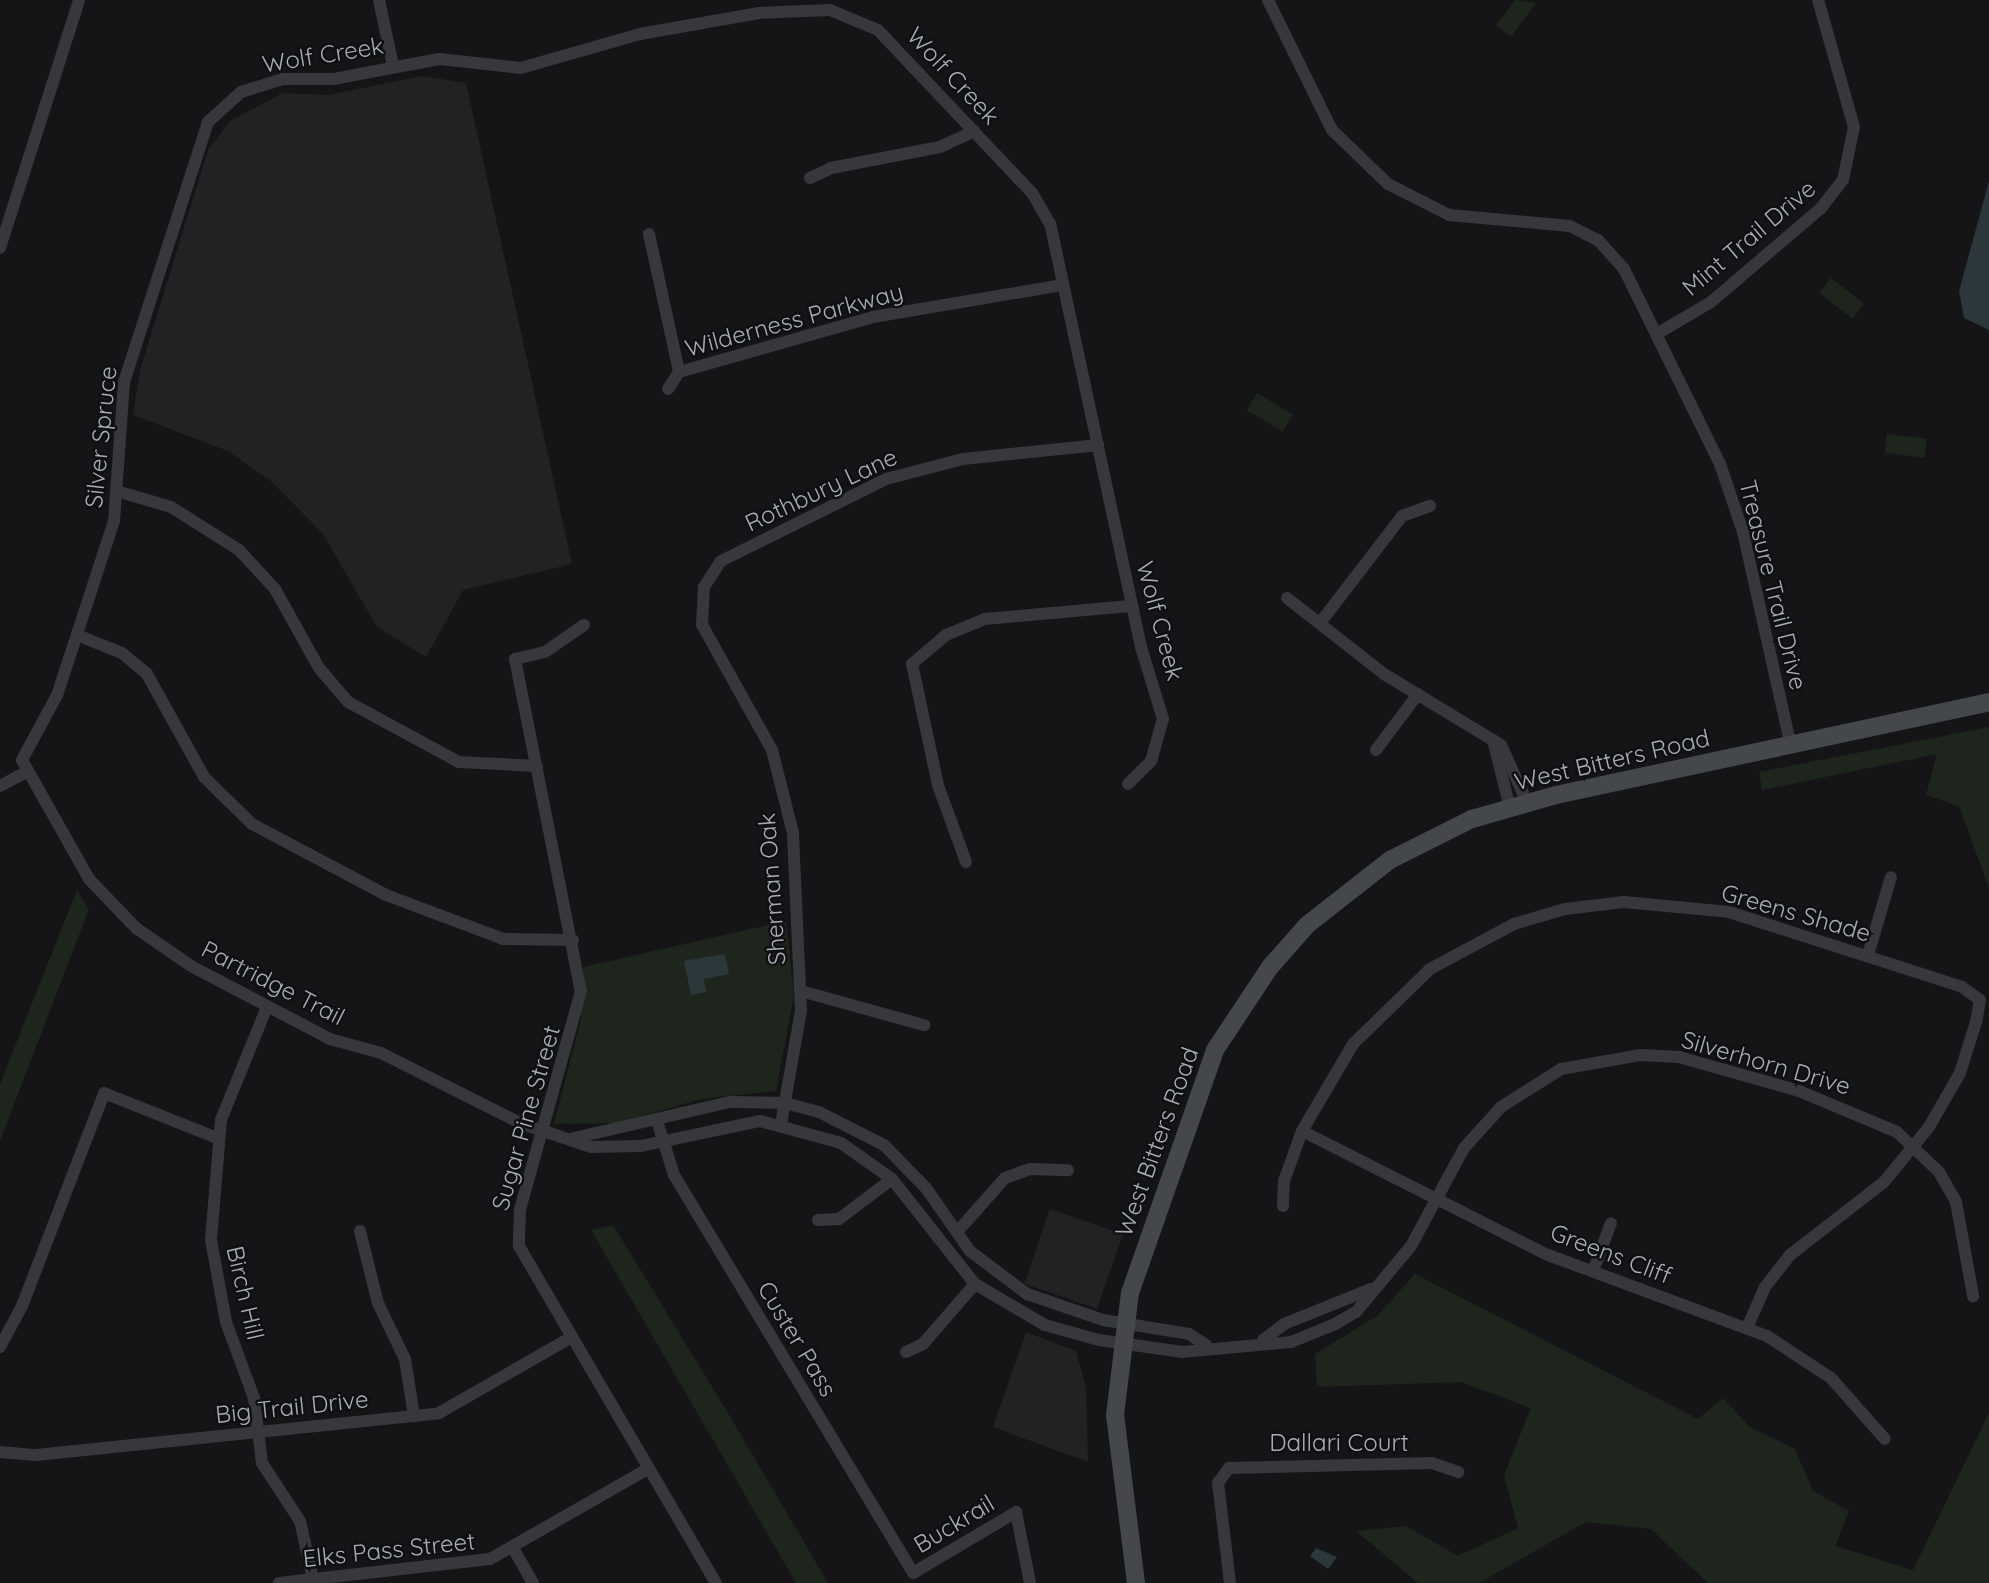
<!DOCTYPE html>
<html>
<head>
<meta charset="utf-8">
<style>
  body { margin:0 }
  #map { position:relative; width:1989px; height:1583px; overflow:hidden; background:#151517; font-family:Quicksand,sans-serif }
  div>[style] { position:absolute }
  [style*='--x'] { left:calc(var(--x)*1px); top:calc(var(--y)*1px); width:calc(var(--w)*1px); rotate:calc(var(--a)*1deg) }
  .built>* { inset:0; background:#212224; transform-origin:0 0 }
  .green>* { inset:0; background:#1d251d; transform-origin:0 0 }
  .water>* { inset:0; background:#2b373b }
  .minor>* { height:12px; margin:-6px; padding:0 6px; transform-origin:6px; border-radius:6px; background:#36383c }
  .secondary>* { height:18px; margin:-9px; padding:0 9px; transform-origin:9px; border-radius:9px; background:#44484c }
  span { translate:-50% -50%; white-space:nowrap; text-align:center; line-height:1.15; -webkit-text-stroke:5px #101012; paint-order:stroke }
  .street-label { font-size:24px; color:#a6afb8 }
</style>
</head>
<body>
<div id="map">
  <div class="built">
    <i style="clip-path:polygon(422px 76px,466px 83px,572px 564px,463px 590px,426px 657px,377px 627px,323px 534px,272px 482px,228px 451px,133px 415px,140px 370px,208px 150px,230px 121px,283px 93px,328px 95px)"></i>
    <i style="left:1050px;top:1209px;width:77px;height:79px;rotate:19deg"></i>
    <i style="clip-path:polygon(1026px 1332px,1076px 1351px,1086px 1388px,1088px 1462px,993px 1427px)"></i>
  </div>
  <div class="green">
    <i style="clip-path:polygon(1515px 0,1536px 3px,1511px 37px,1496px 25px)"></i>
    <i style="left:1831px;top:278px;width:42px;height:19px;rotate:38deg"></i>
    <i style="left:1257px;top:393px;width:42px;height:20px;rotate:31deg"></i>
    <i style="left:1887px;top:434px;width:40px;height:19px;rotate:7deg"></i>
    <i style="clip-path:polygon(1989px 727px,1989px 888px,1959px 806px,1926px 795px,1937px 754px,1762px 790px,1759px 772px)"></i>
    <i style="clip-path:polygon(77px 890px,89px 909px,0 1141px,0 1084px)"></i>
    <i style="clip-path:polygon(786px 921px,794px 996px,776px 1091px,701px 1099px,618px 1123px,554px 1124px,581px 1019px,583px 967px)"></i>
    <i style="clip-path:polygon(613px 1225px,728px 1413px,828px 1583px,796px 1583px,591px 1230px)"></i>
    <i style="clip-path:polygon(1415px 1274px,1698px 1419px,1723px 1398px,1750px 1427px,1795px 1449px,1813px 1491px,1849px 1511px,1835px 1546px,1913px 1570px,1989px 1413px,1989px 1583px,1708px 1583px,1651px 1529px,1586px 1522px,1479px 1583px,1418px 1583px,1356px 1531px,1406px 1526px,1458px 1556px,1518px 1528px,1504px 1475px,1531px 1408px,1461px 1382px,1317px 1387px,1315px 1354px,1377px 1316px)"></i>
  </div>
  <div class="water">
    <i style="clip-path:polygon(1989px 181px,1989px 330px,1964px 318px,1959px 291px)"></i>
    <i style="clip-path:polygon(725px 954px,729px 974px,704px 979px,706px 992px,691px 995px,684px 961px)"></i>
    <i style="clip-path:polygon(1316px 1548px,1337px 1557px,1328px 1569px,1310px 1556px)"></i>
  </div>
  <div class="minor">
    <i style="--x:379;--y:0;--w:67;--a:78"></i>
    <i style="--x:1268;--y:0;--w:145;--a:63.8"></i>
    <i style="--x:1332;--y:130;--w:78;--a:44"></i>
    <i style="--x:1388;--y:184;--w:68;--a:26.9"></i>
    <i style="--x:1449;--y:215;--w:121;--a:5.2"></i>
    <i style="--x:1570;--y:226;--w:31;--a:27"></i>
    <i style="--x:1598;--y:240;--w:39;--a:48"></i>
    <i style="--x:1624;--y:269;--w:217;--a:63.8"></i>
    <i style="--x:1720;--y:464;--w:72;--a:71.3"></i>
    <i style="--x:1743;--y:532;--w:219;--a:77.4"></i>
    <i style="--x:810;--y:178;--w:23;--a:-25"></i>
    <i style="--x:831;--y:168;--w:111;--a:-10.9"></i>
    <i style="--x:940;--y:147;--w:38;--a:-25"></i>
    <i style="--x:649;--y:234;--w:141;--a:77.7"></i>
    <i style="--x:0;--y:248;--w:260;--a:-72.3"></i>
    <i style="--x:1660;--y:332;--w:59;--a:-30.5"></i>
    <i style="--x:1711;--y:302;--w:145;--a:-40.5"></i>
    <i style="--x:1821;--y:208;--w:36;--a:-52"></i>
    <i style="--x:1843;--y:180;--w:54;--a:-78.3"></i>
    <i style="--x:1854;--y:127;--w:132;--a:-105.8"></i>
    <i style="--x:668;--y:389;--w:20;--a:-57"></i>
    <i style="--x:679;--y:372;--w:202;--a:-15.8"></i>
    <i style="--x:873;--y:317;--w:193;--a:-9.6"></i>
    <i style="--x:120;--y:492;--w:53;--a:16.4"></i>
    <i style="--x:171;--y:507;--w:80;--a:32.3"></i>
    <i style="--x:239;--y:550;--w:53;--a:47.3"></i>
    <i style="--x:275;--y:589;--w:90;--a:60.9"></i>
    <i style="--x:319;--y:668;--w:45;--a:49.5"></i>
    <i style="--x:348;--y:702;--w:126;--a:28.4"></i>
    <i style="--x:459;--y:762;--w:78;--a:2.9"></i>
    <i style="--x:1287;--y:598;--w:123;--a:38.1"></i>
    <i style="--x:1384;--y:674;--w:137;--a:31.3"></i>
    <i style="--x:1501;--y:745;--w:63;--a:65.5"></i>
    <i style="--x:1320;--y:623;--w:135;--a:-52.5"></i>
    <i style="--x:1402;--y:516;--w:30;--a:-20"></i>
    <i style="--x:584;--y:625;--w:47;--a:145.3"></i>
    <i style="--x:545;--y:652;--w:31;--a:167"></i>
    <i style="--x:515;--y:659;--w:338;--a:78.8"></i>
    <i style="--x:581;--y:991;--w:227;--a:105.6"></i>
    <i style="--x:520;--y:1210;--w:36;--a:92"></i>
    <i style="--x:519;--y:1246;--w:390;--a:59.7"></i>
    <i style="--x:77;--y:635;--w:48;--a:21.8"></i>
    <i style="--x:122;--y:653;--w:33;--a:40"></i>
    <i style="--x:147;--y:674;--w:118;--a:61"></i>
    <i style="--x:204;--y:777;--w:67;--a:44.4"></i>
    <i style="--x:252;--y:824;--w:152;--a:27.9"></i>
    <i style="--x:386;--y:895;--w:125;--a:20.6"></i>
    <i style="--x:503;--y:939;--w:70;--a:0.8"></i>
    <i style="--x:1493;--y:740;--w:70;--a:76"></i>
    <i style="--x:1376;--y:750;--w:70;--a:-53.1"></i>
    <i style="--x:1128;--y:784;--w:33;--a:-45"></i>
    <i style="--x:1151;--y:761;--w:44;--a:-74.1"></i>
    <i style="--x:1163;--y:719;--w:75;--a:-107"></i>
    <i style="--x:1141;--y:647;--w:433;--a:-102.1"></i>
    <i style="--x:1050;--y:224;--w:36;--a:-120"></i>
    <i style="--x:1032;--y:193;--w:224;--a:-133.4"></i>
    <i style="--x:878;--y:30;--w:52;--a:-157.4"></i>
    <i style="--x:830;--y:10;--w:71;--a:177.6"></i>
    <i style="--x:759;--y:13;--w:121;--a:170"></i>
    <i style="--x:640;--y:34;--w:124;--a:164.1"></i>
    <i style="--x:521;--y:68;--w:82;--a:-173.7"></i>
    <i style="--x:439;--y:59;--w:108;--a:169.3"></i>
    <i style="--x:333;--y:79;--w:50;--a:180"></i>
    <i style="--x:283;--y:79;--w:44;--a:162.8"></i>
    <i style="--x:241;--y:92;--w:45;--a:137.7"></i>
    <i style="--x:208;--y:122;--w:273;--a:107.9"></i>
    <i style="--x:124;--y:382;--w:139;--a:94.1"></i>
    <i style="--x:114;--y:521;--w:183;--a:108.1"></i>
    <i style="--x:57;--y:695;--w:74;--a:118.3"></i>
    <i style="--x:22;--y:760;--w:137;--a:60.6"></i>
    <i style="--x:89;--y:879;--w:68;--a:46.2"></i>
    <i style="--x:136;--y:928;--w:67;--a:34.6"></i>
    <i style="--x:191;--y:966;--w:157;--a:27.7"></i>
    <i style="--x:330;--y:1039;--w:53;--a:15.4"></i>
    <i style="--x:381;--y:1053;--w:156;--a:26.7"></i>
    <i style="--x:520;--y:1123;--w:75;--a:18.7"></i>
    <i style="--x:591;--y:1147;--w:50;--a:-1.1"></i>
    <i style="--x:641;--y:1146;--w:122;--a:-11.9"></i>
    <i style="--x:760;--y:1121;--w:84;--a:15.2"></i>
    <i style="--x:841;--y:1143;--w:62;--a:35.2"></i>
    <i style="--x:892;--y:1179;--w:134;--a:51.7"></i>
    <i style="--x:975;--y:1284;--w:81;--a:30.4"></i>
    <i style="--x:1045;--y:1325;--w:56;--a:15.5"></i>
    <i style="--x:1099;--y:1340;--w:84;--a:8.2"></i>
    <i style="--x:1182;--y:1352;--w:109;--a:-5.2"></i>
    <i style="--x:1291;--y:1342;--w:48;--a:-22.2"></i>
    <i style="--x:1335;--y:1324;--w:24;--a:-30"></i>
    <i style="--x:1356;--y:1312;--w:86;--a:-50.2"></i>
    <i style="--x:1411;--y:1246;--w:111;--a:-61.6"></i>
    <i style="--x:1464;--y:1148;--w:55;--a:-47.9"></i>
    <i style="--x:1501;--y:1107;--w:71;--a:-32.3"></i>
    <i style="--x:1561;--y:1069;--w:80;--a:-10"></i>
    <i style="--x:1640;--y:1055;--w:39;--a:3"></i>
    <i style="--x:1679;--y:1057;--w:125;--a:15.8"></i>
    <i style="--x:1799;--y:1091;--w:106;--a:22.7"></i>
    <i style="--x:1897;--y:1132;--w:58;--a:43.6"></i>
    <i style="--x:1939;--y:1172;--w:34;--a:60"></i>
    <i style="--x:1956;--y:1202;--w:96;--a:79.7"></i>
    <i style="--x:0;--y:786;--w:30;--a:-28"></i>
    <i style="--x:966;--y:862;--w:82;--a:-110"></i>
    <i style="--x:938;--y:785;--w:124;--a:-102.1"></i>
    <i style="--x:912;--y:664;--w:45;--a:-40.5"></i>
    <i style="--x:946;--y:635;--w:42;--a:-22.3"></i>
    <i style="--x:985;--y:619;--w:148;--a:-5.1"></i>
    <i style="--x:1868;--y:955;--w:81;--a:-73.6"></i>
    <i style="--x:801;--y:991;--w:128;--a:15.5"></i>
    <i style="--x:267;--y:1007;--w:122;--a:112.2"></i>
    <i style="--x:221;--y:1120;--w:120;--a:94.8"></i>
    <i style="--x:211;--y:1240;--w:83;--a:79.6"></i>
    <i style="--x:226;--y:1322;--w:81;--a:69.8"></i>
    <i style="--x:254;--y:1398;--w:65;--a:83"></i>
    <i style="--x:262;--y:1463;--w:69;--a:56.8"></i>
    <i style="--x:300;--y:1521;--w:59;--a:77.4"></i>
    <i style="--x:657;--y:1121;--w:57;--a:72.5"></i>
    <i style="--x:674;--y:1175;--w:464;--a:59"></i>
    <i style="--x:913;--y:1573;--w:120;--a:-30.6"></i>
    <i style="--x:1016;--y:1512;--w:72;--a:78.8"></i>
    <i style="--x:781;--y:1124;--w:115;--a:-80"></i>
    <i style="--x:801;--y:1011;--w:178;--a:-92.6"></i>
    <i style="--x:793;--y:833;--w:86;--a:-104.2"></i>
    <i style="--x:772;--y:750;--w:143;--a:-119.2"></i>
    <i style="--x:702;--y:625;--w:38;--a:-87"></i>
    <i style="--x:704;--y:587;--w:31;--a:-57"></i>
    <i style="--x:721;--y:561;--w:184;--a:-26.4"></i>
    <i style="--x:886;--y:479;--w:80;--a:-14.6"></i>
    <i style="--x:963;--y:459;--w:136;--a:-5.9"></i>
    <i style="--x:1302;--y:1131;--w:275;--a:26.8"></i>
    <i style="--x:1548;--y:1255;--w:233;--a:20.3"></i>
    <i style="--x:1767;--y:1336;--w:77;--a:33.3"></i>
    <i style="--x:1831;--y:1378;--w:81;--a:48.5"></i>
    <i style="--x:574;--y:1138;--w:160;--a:-13"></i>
    <i style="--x:730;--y:1102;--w:55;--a:1"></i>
    <i style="--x:785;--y:1103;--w:35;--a:15"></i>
    <i style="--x:819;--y:1112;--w:73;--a:26.9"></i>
    <i style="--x:884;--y:1145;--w:60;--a:45.7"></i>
    <i style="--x:926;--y:1188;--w:77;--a:55.1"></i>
    <i style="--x:970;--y:1251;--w:71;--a:37"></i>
    <i style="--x:1027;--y:1294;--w:80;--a:18.9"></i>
    <i style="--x:1103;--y:1320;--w:87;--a:9.2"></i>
    <i style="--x:1189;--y:1334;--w:20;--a:33"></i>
    <i style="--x:1283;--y:1206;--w:25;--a:-88"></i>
    <i style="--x:1284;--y:1181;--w:53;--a:-70.2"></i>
    <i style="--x:1302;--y:1131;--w:101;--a:-59.6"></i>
    <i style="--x:1353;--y:1044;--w:107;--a:-44.2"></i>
    <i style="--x:1430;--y:969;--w:95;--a:-28.2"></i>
    <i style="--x:1514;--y:924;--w:53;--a:-16.4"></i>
    <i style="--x:1565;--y:909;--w:59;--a:-6.8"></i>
    <i style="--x:1624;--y:902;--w:105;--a:5.4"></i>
    <i style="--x:1729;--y:912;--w:245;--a:17.8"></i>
    <i style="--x:1962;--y:987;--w:22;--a:36"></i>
    <i style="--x:1980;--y:1000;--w:22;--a:100"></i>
    <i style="--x:1976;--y:1022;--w:53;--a:107.4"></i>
    <i style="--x:1960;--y:1073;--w:62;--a:119.9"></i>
    <i style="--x:1929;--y:1127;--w:71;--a:129.3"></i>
    <i style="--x:1884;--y:1182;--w:119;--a:142.2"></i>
    <i style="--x:1790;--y:1255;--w:41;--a:128"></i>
    <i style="--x:1765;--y:1287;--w:45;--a:113.7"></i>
    <i style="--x:818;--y:1220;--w:21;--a:-3"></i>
    <i style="--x:839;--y:1219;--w:66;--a:-37"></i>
    <i style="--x:360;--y:1231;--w:74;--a:76"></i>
    <i style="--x:378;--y:1303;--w:62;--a:64.3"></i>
    <i style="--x:405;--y:1359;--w:58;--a:81"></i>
    <i style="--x:957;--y:1232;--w:72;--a:-48.4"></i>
    <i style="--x:1005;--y:1178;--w:27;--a:-20"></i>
    <i style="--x:1030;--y:1169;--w:38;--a:2"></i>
    <i style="--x:1593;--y:1271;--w:51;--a:-69.4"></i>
    <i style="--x:1263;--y:1340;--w:26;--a:-37"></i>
    <i style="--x:1284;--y:1324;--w:94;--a:-21.9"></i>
    <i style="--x:0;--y:1347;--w:47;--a:-61.8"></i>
    <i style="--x:22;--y:1306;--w:228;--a:-68.9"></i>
    <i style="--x:104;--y:1093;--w:122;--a:21.7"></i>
    <i style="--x:906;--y:1352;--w:19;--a:-25"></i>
    <i style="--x:923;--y:1344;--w:79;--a:-49.1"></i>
    <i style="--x:0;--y:1452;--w:36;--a:5"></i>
    <i style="--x:36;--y:1455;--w:405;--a:-5.9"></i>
    <i style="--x:439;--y:1413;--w:151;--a:-29.8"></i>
    <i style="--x:513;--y:1548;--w:40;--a:60.3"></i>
    <i style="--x:279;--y:1583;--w:212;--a:-6.5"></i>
    <i style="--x:490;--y:1559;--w:182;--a:-29.7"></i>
    <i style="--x:1230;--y:1583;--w:101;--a:-96.8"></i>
    <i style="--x:1218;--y:1483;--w:19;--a:-54"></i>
    <i style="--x:1229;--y:1468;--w:203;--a:-1.4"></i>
    <i style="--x:1432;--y:1463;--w:28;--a:19"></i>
  </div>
  <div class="secondary">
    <i style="--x:1136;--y:1583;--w:169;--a:-97.1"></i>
    <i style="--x:1115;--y:1415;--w:123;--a:-83"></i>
    <i style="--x:1130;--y:1293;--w:257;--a:-70.7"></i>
    <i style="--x:1215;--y:1050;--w:100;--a:-56.5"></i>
    <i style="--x:1270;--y:967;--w:56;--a:-48.6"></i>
    <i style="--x:1307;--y:925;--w:105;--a:-38.1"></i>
    <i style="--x:1390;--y:860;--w:92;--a:-26.6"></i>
    <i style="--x:1472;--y:819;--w:87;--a:-15.9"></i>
    <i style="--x:1556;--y:795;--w:443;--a:-12.1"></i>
  </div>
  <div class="street-label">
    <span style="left:323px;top:55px;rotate:-9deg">Wolf Creek</span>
    <span style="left:953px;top:76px;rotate:47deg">Wolf Creek</span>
    <span style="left:1749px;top:238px;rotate:-40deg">Mint Trail Drive</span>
    <span style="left:794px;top:320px;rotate:-15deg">Wilderness Parkway</span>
    <span style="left:101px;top:437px;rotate:-84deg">Silver Spruce</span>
    <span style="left:821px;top:490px;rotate:-25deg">Rothbury Lane</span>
    <span style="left:1773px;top:585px;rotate:76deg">Treasure Trail Drive</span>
    <span style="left:1160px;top:621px;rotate:75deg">Wolf Creek</span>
    <span style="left:1612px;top:760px;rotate:-13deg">West Bitters Road</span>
    <span style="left:772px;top:889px;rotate:-94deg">Sherman Oak</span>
    <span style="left:1796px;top:913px;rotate:16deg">Greens Shade</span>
    <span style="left:273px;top:983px;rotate:27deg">Partridge Trail</span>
    <span style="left:1766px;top:1063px;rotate:16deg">Silverhorn Drive</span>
    <span style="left:526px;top:1118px;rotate:-74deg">Sugar Pine Street</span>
    <span style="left:1157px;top:1142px;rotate:-70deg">West Bitters Road</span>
    <span style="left:1611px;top:1254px;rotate:21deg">Greens Cliff</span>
    <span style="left:245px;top:1293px;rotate:77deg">Birch Hill</span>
    <span style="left:797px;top:1339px;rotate:59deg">Custer Pass</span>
    <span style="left:292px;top:1407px;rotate:-6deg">Big Trail Drive</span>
    <span style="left:1339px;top:1443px">Dallari Court</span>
    <span style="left:954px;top:1524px;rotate:-31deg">Buckrail</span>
    <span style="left:389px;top:1550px;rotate:-6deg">Elks Pass Street</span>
  </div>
</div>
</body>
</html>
